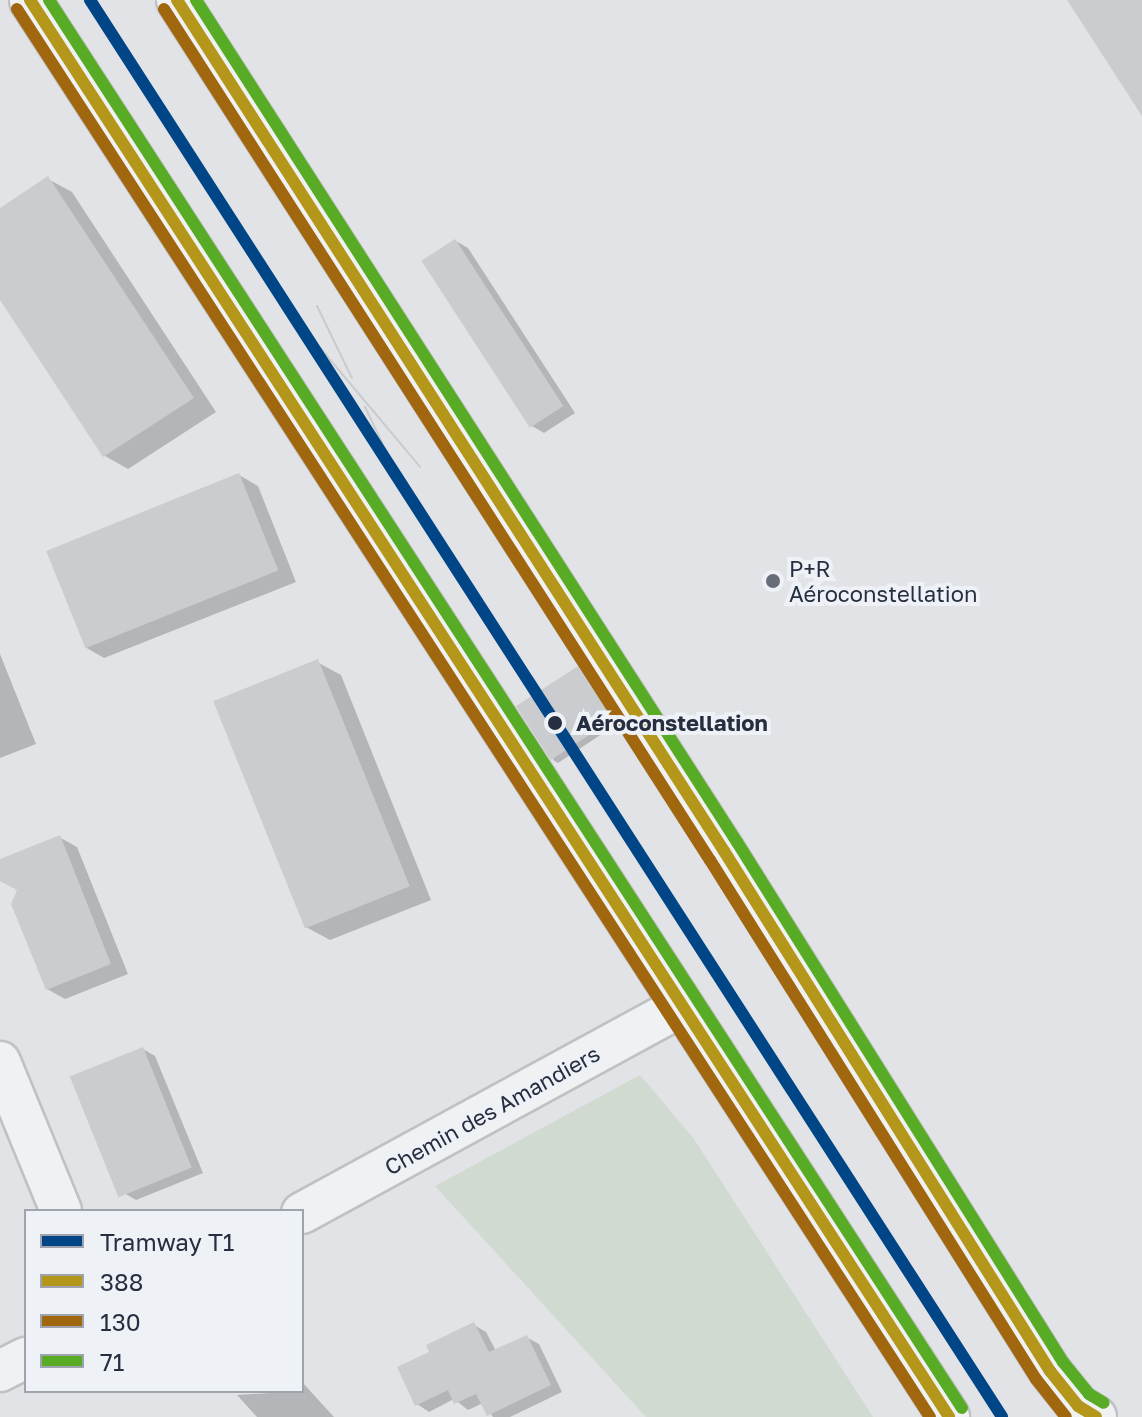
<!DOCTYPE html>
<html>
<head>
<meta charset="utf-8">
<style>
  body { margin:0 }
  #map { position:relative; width:1142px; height:1417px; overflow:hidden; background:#e1e3e6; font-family:"Golos Text",sans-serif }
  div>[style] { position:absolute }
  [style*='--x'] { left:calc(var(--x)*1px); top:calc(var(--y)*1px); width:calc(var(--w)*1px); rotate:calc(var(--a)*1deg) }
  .green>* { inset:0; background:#d0dad1 }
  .shadow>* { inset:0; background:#0003 }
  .building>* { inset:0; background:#cbccd0; transform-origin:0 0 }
  .roads { filter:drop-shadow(2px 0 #bfc1c4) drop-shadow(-2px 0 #bfc1c4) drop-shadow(0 2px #bfc1c4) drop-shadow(0 -2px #bfc1c4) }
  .street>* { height:40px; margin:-20px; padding:0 20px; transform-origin:20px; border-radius:20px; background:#f0f1f3 }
  .tram>* { height:2px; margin:-1px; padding:0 1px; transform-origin:1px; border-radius:1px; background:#cacbce }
  .bus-1>* { height:12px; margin:-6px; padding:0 6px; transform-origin:6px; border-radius:6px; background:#b3961a }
  .bus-2>* { height:12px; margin:-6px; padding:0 6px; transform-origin:6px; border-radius:6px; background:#a0670f }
  .bus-3>* { height:12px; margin:-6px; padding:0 6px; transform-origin:6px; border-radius:6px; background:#58ac25 }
  .tram-1>* { height:12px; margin:-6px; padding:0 6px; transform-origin:6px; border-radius:6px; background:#004687 }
  .dots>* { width:22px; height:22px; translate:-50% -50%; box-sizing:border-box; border:4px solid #eef1f6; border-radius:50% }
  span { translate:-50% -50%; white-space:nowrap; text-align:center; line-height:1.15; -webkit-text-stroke:8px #eef1f6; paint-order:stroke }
  .poi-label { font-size:22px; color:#272e40 }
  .left { translate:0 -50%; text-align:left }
  .stop-label { font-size:22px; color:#272e40; font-weight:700 }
  .street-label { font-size:22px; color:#272e40 }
  .legend { position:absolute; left:24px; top:1209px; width:280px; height:184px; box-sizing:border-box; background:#eef1f6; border:2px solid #9ea3ad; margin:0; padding:10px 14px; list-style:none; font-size:24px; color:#272e40 }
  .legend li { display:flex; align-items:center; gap:16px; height:40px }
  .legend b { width:40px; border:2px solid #9ea3ad }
</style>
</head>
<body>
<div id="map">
  <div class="green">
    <i style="clip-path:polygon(640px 1075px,694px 1139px,873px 1417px,646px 1417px,435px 1186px)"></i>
  </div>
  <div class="shadow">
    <i style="clip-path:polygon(48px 179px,72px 192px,216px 412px,128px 469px,105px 456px,0 296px,0 210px)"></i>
    <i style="clip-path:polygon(456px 241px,468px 248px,575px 413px,544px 433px,532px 426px)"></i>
    <i style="clip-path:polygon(239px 475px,258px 486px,296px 582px,104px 658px,85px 647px)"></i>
    <i style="clip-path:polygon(0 654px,36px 744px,0 758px)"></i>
    <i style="clip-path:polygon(317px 662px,341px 675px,431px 900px,330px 940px,306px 927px)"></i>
    <i style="clip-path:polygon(578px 668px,617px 724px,558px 763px,553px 760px)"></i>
    <i style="clip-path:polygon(59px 837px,77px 847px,128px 974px,65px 999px,47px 989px,19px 890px,0 881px,0 862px)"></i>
    <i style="clip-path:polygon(143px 1049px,155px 1056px,203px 1173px,136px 1200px,124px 1193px)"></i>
    <i style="clip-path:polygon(474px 1325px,486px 1332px,496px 1351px,526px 1337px,539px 1344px,562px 1392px,510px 1417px,493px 1417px,483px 1403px,468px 1410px,454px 1399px,429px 1412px,417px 1404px,432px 1353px)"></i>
    <i style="clip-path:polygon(302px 1382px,334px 1417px,257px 1417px,237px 1395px,302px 1391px)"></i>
  </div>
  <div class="building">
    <i style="clip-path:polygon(1067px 0,1142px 0,1142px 116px)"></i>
    <i style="clip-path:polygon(48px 176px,194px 398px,103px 457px,0 300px,0 208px)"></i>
    <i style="left:455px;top:239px;width:199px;height:40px;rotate:57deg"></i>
    <i style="left:239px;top:473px;width:105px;height:208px;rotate:68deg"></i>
    <i style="left:318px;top:659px;width:245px;height:113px;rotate:68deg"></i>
    <i style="left:578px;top:666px;width:64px;height:74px;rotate:57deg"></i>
    <i style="clip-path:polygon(60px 835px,111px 964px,46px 990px,11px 904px,17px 890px,0 881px,0 859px)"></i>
    <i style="left:143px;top:1047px;width:130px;height:79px;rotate:68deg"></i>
    <i style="clip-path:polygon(474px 1322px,489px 1352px,527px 1335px,551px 1385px,487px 1416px,476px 1394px,454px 1404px,448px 1390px,415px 1406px,397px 1367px,429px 1352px,426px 1345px)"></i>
  </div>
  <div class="roads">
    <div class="street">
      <i style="--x:30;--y:0;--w:1689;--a:57.03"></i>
      <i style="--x:177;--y:0;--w:1012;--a:57.27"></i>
      <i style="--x:724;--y:851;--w:614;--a:57.92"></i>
      <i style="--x:1050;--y:1371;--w:45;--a:51.3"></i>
      <i style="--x:1078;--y:1406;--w:21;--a:31"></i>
      <i style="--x:0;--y:1062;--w:161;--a:67.7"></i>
      <i style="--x:302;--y:1213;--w:432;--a:-28.6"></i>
      <i style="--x:0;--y:1371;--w:29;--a:-27"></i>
    </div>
  </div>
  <div class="tram">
    <i style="--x:317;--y:306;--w:80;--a:64.1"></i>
    <i style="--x:296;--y:319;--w:193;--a:50"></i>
    <i style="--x:365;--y:407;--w:81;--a:64.4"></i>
  </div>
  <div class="bus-1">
    <i style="--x:30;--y:0;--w:1689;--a:57.03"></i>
    <i style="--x:177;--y:0;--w:1012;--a:57.27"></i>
    <i style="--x:724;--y:851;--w:614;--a:57.92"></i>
    <i style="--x:1050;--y:1371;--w:45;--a:51.3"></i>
    <i style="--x:1078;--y:1406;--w:21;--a:31"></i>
  </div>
  <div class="bus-2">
    <i style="--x:17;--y:9;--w:1678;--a:57.04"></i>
    <i style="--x:164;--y:9;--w:1011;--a:57.32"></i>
    <i style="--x:710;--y:860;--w:613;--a:57.87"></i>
    <i style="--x:1036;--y:1379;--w:48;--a:51.7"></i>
  </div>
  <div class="bus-3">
    <i style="--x:49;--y:0;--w:1678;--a:57.04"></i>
    <i style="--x:196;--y:0;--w:1001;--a:57.28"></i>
    <i style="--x:737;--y:842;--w:614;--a:57.92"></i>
    <i style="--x:1063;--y:1362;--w:41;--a:50.9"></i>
    <i style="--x:1089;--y:1394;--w:17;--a:31"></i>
  </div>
  <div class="tram-1">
    <i style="--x:90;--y:0;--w:1685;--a:57.23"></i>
  </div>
  <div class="dots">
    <i style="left:773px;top:581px;background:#686d7a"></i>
    <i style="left:555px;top:723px;background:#272e40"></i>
  </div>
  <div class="poi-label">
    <span class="left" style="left:789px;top:581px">P+R<br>Aéroconstellation</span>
  </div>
  <div class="stop-label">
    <span class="left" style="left:576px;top:723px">Aéroconstellation</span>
  </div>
  <div class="street-label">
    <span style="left:492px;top:1110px;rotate:-29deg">Chemin des Amandiers</span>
  </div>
  <ul class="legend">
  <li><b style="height:10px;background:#004687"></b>Tramway T1</li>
  <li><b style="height:10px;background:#b3961a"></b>388</li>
  <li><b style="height:10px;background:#a0670f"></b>130</li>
  <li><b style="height:10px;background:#58ac25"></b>71</li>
  </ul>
</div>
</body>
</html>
